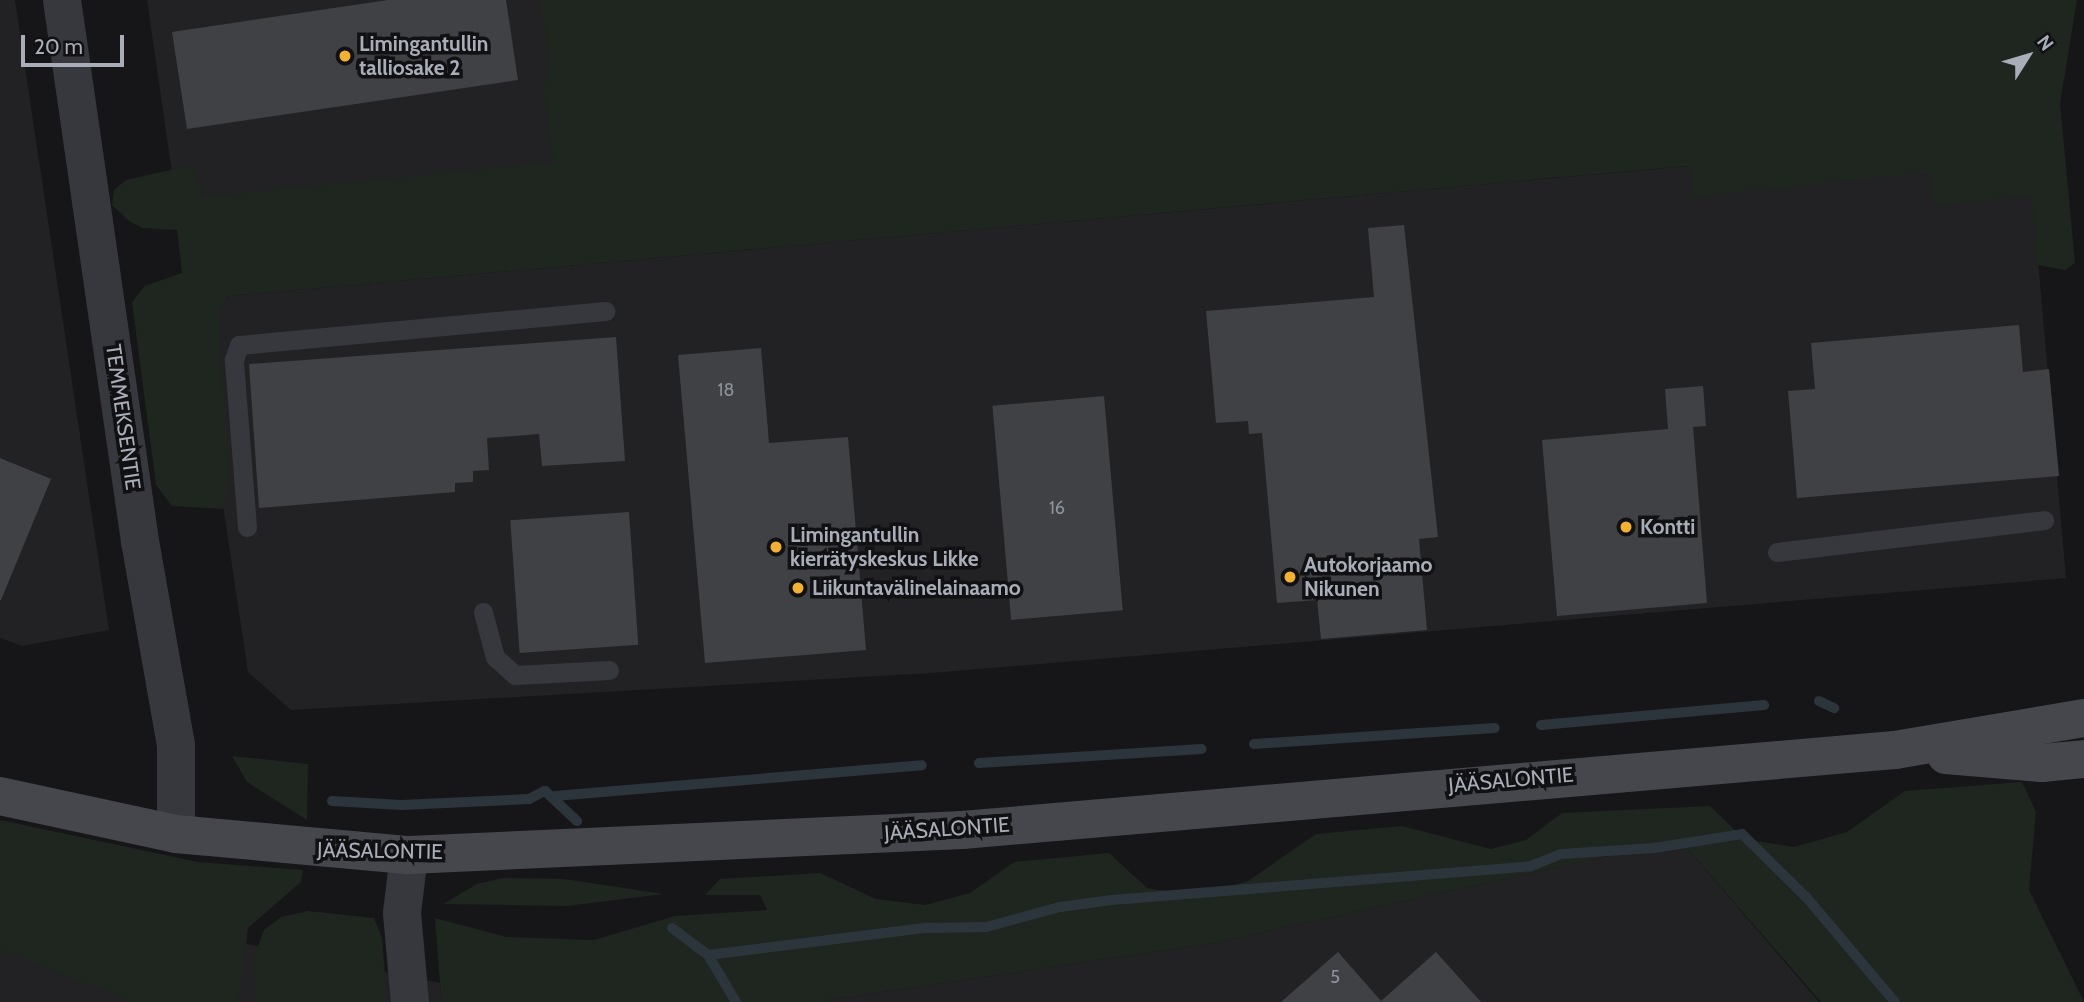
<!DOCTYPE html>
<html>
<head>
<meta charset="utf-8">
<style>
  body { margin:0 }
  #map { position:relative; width:2084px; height:1002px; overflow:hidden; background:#161618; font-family:Cabin,sans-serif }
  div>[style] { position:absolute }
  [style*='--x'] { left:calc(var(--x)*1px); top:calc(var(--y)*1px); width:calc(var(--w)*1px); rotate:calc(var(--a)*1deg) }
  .built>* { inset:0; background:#222225 }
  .green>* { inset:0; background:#1e261f }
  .stream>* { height:10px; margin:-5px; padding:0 5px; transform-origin:5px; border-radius:5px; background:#2c353c }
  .building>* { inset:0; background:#404145; transform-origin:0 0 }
  .lane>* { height:19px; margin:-9.5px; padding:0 9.5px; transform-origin:9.5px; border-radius:9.5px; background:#37383d }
  .street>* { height:38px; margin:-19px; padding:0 19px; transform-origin:19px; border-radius:19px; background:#37383d }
  .secondary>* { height:38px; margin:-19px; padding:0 19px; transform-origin:19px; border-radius:19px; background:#45474d }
  .dots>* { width:19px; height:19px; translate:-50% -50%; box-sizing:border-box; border:4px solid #111113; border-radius:50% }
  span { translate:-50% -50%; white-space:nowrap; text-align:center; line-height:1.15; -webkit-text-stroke:7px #111113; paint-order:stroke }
  .number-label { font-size:18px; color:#8e929b }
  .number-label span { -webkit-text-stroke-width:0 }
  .poi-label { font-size:21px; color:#a8adb8; font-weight:700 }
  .left { translate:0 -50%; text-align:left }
  .street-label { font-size:21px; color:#a8adb8 }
  .north { position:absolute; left:1993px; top:21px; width:70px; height:70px; -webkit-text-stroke:5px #111113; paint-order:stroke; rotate:53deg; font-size:19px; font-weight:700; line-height:28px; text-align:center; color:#a8adb8 }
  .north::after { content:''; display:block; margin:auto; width:24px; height:32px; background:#a8adb8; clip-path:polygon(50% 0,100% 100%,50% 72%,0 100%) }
  .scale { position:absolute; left:21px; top:35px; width:103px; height:32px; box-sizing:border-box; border:4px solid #a8adb8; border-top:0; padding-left:9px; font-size:21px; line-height:24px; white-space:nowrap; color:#a8adb8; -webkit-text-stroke:5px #111113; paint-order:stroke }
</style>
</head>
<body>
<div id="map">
  <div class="built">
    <i style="clip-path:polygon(0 0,15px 0,109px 630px,22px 646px,0 638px)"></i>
    <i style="clip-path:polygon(147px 0,551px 0,579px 186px,216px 219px,174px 186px)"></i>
    <i style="clip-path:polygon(2027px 136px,2066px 578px,931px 673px,291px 710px,248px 672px,198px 338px,229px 296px)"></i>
    <i style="clip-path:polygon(1680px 840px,1819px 1002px,815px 1002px,1215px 943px)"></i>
    <i style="clip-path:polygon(0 894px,440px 983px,442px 1002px,0 1002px)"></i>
  </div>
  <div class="green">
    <i style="clip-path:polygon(540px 0,2077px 0,2060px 103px,2075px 263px,2065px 270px,2038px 265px,2031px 195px,1933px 206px,1928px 173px,1693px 197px,1688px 166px,229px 296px,218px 311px,230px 469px,223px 509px,172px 506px,156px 485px,132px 302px,145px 286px,182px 273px,177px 230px,142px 228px,129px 221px,112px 205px,114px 190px,126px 180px,188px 166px,196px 171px,202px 197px,554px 162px,543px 90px,551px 65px)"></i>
    <i style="clip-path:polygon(232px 756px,308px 764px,307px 820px,247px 782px)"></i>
    <i style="clip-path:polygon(2022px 782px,2036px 812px,2029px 890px,2084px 1002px,1821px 1002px,1680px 840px,1215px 943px,815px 1002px,442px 1002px,440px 983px,435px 918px,506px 937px,594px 940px,675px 916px,767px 910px,760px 895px,705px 895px,720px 879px,820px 873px,876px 899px,925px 905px,970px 893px,1014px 862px,1109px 853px,1147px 888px,1196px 896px,1248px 881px,1316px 834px,1402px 826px,1491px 849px,1526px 840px,1562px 813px,1710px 806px,1744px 839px,1794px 847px,1847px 832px,1905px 791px)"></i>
    <i style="clip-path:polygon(0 820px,198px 862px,303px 870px,301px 882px,248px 928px,239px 1002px,134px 1002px,0 950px)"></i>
    <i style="clip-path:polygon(503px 878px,564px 879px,664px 894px,567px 906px,443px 904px,477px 884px)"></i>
    <i style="clip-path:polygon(308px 911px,374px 918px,382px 938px,387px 1002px,255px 1002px,254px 957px,264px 930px,281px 917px)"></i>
  </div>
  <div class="stream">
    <i style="--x:1819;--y:701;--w:17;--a:25"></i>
    <i style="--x:1541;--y:725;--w:224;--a:-5.1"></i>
    <i style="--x:1254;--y:744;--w:241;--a:-3.8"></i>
    <i style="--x:979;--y:763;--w:223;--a:-3.6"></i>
    <i style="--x:555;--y:796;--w:368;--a:-4.8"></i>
    <i style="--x:332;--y:801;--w:70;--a:3.3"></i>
    <i style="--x:402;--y:805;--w:127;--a:-2.7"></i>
    <i style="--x:529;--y:799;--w:18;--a:-27"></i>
    <i style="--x:545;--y:791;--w:44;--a:43.2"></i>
    <i style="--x:672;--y:928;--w:45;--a:36.9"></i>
    <i style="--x:708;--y:955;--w:55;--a:59.2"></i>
    <i style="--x:708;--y:955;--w:220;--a:-7.1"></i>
    <i style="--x:926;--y:928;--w:60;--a:-1"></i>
    <i style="--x:986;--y:927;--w:77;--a:-15.1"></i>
    <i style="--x:1060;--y:907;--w:52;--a:-7.7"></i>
    <i style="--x:1112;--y:900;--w:420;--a:-4.6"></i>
    <i style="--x:1531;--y:866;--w:32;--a:-22"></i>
    <i style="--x:1561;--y:854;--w:93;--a:-3.7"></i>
    <i style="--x:1654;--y:848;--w:89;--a:-9"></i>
    <i style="--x:1742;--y:834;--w:91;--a:44.6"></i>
    <i style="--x:1807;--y:898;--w:136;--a:49.8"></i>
  </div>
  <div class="building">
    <i style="clip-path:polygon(388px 0,506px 0,518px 80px,187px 129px,172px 32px)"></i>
    <i style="clip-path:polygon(1404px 225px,1438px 537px,1419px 539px,1427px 630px,1321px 639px,1317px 600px,1277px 603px,1262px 433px,1249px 434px,1248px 421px,1216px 423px,1206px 311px,1374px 297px,1368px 228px)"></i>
    <i style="clip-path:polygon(2019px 325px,2023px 372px,2049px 369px,2059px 476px,1797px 498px,1788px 391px,1815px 389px,1811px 343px)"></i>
    <i style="clip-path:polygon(616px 337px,625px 461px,542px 466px,539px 434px,487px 438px,489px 470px,473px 471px,473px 482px,455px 483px,455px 492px,259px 508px,249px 364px)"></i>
    <i style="clip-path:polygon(761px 348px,769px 443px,848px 437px,866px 650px,705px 663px,678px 355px)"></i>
    <i style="clip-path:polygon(1703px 386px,1706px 426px,1693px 427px,1707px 603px,1557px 616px,1542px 440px,1668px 429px,1665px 389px)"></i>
    <i style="left:1104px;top:396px;width:215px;height:112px;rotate:85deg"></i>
    <i style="clip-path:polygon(0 458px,51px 479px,1px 600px,0 600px)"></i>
    <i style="left:629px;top:512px;width:133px;height:119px;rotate:86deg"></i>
    <i style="clip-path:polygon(1338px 952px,1381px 1001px,1436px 952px,1481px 1002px,1281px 1002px)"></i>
  </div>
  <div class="lane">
    <i style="--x:247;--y:527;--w:168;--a:-94.5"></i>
    <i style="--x:234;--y:360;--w:16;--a:-72"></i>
    <i style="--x:239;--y:345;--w:368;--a:-5.3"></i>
    <i style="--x:1777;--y:552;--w:269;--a:-6.8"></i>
    <i style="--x:483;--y:612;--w:47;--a:75.1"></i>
    <i style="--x:495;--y:657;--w:27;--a:42"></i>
    <i style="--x:515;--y:675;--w:94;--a:-3"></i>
  </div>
  <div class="street">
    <i style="--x:62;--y:0;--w:547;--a:81.8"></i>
    <i style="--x:140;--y:541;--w:207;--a:80"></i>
    <i style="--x:176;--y:745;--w:89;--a:90"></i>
    <i style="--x:409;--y:855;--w:58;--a:96.9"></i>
    <i style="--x:402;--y:913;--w:89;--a:84.9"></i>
  </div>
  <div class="secondary">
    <i style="--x:1946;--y:755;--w:96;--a:4.8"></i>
    <i style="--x:2042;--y:763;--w:42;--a:-5.4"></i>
    <i style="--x:0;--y:796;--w:180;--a:12.2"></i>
    <i style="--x:176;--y:834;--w:234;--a:5.2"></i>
    <i style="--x:409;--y:855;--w:554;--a:-2.59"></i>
    <i style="--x:962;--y:830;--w:936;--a:-4.9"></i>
    <i style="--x:1895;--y:750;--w:192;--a:-9.6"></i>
  </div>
  <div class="dots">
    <i style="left:345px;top:56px;background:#f2b134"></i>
    <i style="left:1626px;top:527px;background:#f2b134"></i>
    <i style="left:776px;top:547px;background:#f2b134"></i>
    <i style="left:1290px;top:577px;background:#f2b134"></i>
    <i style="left:798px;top:588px;background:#f2b134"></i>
  </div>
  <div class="number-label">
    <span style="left:726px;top:390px">18</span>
    <span style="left:1057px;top:508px">16</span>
    <span style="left:1335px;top:977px">5</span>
  </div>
  <div class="poi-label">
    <span class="left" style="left:359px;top:56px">Limingantullin<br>talliosake 2</span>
    <span class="left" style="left:1640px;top:527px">Kontti</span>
    <span class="left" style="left:790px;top:547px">Limingantullin<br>kierrätyskeskus Likke</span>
    <span class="left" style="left:1304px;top:577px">Autokorjaamo<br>Nikunen</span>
    <span class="left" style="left:812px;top:588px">Liikuntavälinelainaamo</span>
  </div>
  <div class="street-label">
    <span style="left:123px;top:417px;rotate:82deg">TEMMEKSENTIE</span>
    <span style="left:1511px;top:780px;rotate:-5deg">JÄÄSALONTIE</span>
    <span style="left:947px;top:829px;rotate:-4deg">JÄÄSALONTIE</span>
    <span style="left:380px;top:851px;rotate:1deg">JÄÄSALONTIE</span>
  </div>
  <div class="north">N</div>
  <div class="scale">20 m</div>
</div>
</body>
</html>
